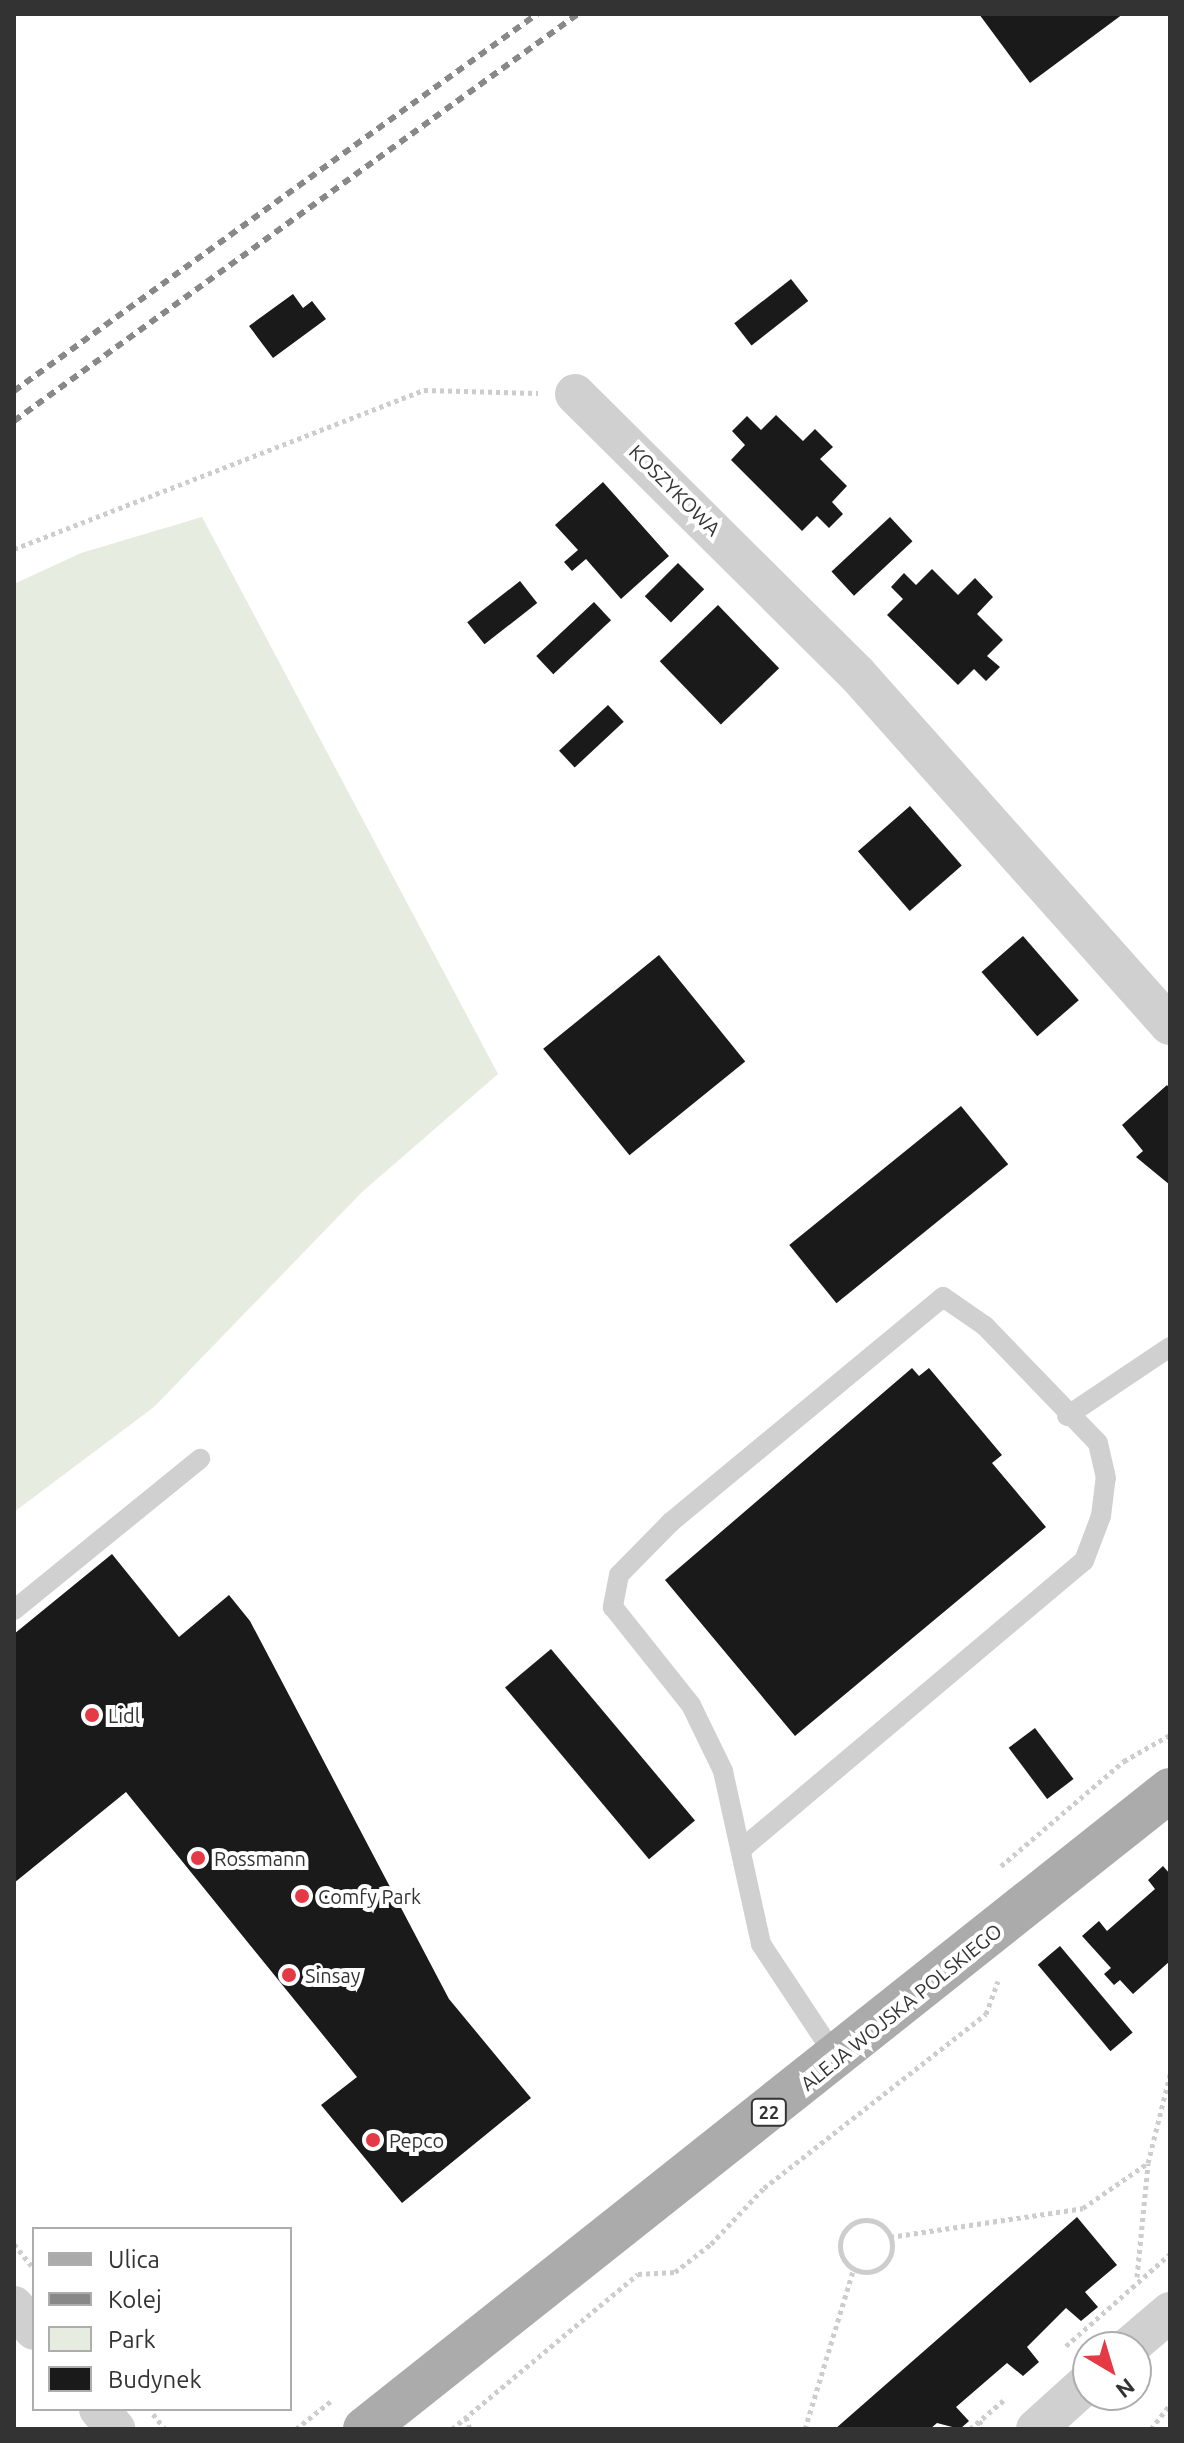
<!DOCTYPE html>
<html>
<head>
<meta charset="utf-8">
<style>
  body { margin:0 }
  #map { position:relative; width:1184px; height:2443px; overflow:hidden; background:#fff; font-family:Ubuntu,sans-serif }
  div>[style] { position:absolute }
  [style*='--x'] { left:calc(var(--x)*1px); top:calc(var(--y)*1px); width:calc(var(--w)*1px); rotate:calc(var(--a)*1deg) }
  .green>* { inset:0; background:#e6ecdf }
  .building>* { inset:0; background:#1a1a1a; transform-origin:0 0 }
  .path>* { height:5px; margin-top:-2.5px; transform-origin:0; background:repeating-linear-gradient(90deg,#cdcdcd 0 4px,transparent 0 8px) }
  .path>.ring { margin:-2.5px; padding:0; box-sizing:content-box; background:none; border:5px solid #cdcdcd; border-radius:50% }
  .service>* { height:20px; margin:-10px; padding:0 10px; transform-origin:10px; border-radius:10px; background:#d0d0d0 }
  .minor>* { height:40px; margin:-20px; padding:0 20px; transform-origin:20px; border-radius:20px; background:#d0d0d0 }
  .primary>* { height:44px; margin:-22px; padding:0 22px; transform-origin:22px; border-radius:22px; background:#ababab }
  .rail>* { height:6px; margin-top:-3px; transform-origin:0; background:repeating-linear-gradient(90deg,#888 0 8px,transparent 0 14px) }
  .dots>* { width:22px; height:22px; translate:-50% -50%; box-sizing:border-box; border:4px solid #fff; border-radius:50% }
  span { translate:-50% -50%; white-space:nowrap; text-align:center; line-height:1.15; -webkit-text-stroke:8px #fff; paint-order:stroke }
  .shield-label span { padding:2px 6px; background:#fff; border:2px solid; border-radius:6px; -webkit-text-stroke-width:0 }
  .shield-label { font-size:18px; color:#333; font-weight:700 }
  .street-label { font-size:20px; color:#333 }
  .poi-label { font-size:20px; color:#333 }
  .left { translate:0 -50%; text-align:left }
  .frame { position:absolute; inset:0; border:16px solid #333; pointer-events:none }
  .legend { position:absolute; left:32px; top:2227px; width:260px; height:184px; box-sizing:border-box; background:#fff; border:2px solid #adadad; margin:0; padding:10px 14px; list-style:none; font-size:24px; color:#333 }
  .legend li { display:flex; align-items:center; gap:16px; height:40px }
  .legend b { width:40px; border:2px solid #adadad }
  .north { position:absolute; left:1072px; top:2331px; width:80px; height:80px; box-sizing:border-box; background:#fff; border:2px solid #adadad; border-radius:50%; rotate:142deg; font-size:22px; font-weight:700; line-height:32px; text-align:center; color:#333 }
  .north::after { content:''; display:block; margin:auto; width:28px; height:36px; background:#e63946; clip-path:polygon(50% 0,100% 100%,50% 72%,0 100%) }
</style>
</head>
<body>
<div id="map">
  <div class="green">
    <i style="clip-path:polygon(202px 517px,498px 1074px,362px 1192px,154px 1407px,14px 1512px,14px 584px,81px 553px)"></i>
  </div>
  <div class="building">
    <i style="clip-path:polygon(979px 14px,1123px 14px,1030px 83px)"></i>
    <i style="left:791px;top:279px;width:28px;height:72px;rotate:52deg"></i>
    <i style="clip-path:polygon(293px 294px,303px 308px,312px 301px,326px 319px,273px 358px,249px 326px)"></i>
    <i style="clip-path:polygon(776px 415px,803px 441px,815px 429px,833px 447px,820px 459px,847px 486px,832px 502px,843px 514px,829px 528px,817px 516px,802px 531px,731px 460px,745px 445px,732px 431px,747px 416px,761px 430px)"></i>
    <i style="clip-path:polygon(603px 482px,669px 556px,621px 599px,586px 559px,572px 571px,564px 562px,578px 550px,555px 525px)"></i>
    <i style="left:890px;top:517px;width:33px;height:80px;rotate:47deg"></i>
    <i style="left:678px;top:563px;width:37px;height:47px;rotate:45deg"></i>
    <i style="clip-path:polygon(932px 569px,958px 595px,975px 578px,993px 597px,977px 614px,1003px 640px,987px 656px,1000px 667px,986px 681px,974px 669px,958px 685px,887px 615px,903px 599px,891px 587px,904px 573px,916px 585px)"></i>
    <i style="left:520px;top:581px;width:28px;height:67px;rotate:52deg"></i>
    <i style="left:594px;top:602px;width:25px;height:79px;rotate:47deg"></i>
    <i style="left:718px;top:605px;width:88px;height:81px;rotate:46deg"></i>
    <i style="left:608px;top:705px;width:23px;height:67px;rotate:47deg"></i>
    <i style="left:910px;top:806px;width:79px;height:69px;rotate:49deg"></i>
    <i style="left:1023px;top:936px;width:85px;height:55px;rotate:49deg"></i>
    <i style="left:659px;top:955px;width:137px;height:149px;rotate:51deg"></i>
    <i style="clip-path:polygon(1167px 1085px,1170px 1089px,1170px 1185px,1136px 1157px,1143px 1151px,1122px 1125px)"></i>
    <i style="left:961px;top:1106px;width:75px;height:221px;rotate:51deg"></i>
    <i style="clip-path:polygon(912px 1368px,919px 1376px,929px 1368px,1002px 1455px,992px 1463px,1046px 1527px,795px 1736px,665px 1580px)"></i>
    <i style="clip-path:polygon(112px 1554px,179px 1637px,229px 1595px,250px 1621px,449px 1999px,531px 2098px,402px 2203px,321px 2105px,357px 2077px,126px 1792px,14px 1883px,14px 1634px)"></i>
    <i style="left:551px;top:1649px;width:224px;height:60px;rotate:50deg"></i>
    <i style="left:1035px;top:1728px;width:64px;height:33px;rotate:53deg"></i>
    <i style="clip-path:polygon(1163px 1866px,1170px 1874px,1170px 1961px,1133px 1994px,1120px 1980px,1114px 1985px,1104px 1974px,1111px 1968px,1082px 1936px,1099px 1921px,1107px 1931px,1155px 1889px,1148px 1880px)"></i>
    <i style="left:1060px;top:1946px;width:113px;height:29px;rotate:50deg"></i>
    <i style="clip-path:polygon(1077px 2217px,1117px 2265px,1085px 2292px,1098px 2307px,1081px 2321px,1066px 2308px,1027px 2347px,1039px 2362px,1023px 2376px,1007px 2363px,956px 2407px,969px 2421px,960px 2429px,937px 2423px,930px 2429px,835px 2429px)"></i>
  </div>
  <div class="path">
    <i style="--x:14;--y:549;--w:440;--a:-21.2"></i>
    <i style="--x:424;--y:390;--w:114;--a:1.5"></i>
    <i style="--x:1001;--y:1866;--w:162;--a:-40.5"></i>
    <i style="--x:1124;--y:1761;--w:53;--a:-29.5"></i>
    <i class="ring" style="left:840px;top:2220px;width:47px;height:47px"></i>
    <i style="--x:890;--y:2237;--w:195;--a:-8.5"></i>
    <i style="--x:1083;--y:2208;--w:79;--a:-34.7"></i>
    <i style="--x:1148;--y:2163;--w:91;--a:-76"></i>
    <i style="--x:14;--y:2244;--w:32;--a:51"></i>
    <i style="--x:1137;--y:2277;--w:114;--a:-84.4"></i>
    <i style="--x:1066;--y:2346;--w:139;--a:-41.5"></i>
    <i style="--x:153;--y:2414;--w:19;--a:51"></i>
    <i style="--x:466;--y:2417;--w:13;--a:72"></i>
    <i style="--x:979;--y:2421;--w:10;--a:53"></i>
    <i style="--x:296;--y:2429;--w:45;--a:-38.7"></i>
    <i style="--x:452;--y:2429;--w:242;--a:-39.8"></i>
    <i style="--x:638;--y:2274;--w:37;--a:-3"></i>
    <i style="--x:675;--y:2272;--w:46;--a:-37.9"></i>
    <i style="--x:711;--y:2244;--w:77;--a:-46.6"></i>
    <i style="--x:764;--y:2188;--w:282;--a:-38.1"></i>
    <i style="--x:986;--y:2014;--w:35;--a:-70"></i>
    <i style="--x:805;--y:2429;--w:165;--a:-73.1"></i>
    <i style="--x:970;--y:2429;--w:45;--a:-40.5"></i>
    <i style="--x:1151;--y:2429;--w:31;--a:-52"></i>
  </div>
  <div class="service">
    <i style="--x:1067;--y:1416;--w:124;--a:-33.8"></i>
    <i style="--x:14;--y:1610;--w:240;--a:-39.1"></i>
    <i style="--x:744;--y:1847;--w:444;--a:-40.1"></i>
    <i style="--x:1084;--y:1561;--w:48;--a:-69.3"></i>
    <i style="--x:1101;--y:1516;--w:38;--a:-83"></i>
    <i style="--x:1106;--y:1478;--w:36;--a:-103"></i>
    <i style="--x:1098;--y:1443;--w:163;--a:-134"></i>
    <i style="--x:985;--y:1326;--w:51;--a:-145.4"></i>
    <i style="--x:943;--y:1297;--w:353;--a:140.4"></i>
    <i style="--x:671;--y:1522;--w:74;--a:134.5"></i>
    <i style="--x:619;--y:1575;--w:33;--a:101"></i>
    <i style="--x:613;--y:1607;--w:125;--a:51.5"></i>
    <i style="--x:691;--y:1705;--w:73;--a:64.1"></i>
    <i style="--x:723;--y:1771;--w:177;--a:77.6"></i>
    <i style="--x:761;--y:1944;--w:138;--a:56.5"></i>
  </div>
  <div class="minor">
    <i style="--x:575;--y:394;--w:397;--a:44.8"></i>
    <i style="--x:857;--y:674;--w:470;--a:48.3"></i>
    <i style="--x:14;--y:2306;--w:31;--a:50"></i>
    <i style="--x:1129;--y:2347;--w:54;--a:-40.5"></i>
    <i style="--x:99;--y:2409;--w:26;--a:51"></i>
    <i style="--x:1036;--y:2429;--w:70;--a:-42.1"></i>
  </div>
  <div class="primary">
    <i style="--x:365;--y:2429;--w:1028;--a:-38.44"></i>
  </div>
  <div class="rail">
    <i style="--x:14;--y:391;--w:645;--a:-35.79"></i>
    <i style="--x:14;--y:421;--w:696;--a:-35.82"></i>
  </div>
  <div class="dots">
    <i style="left:92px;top:1715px;background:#e63946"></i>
    <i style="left:198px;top:1858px;background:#e63946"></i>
    <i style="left:302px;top:1896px;background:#e63946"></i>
    <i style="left:289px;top:1975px;background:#e63946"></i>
    <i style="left:373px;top:2140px;background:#e63946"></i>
  </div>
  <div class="shield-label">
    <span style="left:769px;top:2112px">22</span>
  </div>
  <div class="street-label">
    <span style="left:675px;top:490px;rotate:45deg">KOSZYKOWA</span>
    <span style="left:901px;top:2007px;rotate:-39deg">ALEJA WOJSKA POLSKIEGO</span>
  </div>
  <div class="poi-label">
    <span class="left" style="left:108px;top:1715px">Lidl</span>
    <span class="left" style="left:214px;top:1858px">Rossmann</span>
    <span class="left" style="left:318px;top:1896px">Comfy Park</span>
    <span class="left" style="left:305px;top:1975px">Sinsay</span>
    <span class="left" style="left:389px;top:2140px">Pepco</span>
  </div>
  <div class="frame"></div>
  <ul class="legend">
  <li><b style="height:10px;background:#ababab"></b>Ulica</li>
  <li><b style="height:10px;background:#888"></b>Kolej</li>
  <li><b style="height:22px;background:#e6ecdf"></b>Park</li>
  <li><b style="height:22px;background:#1a1a1a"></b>Budynek</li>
  </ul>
  <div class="north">N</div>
</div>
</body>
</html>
